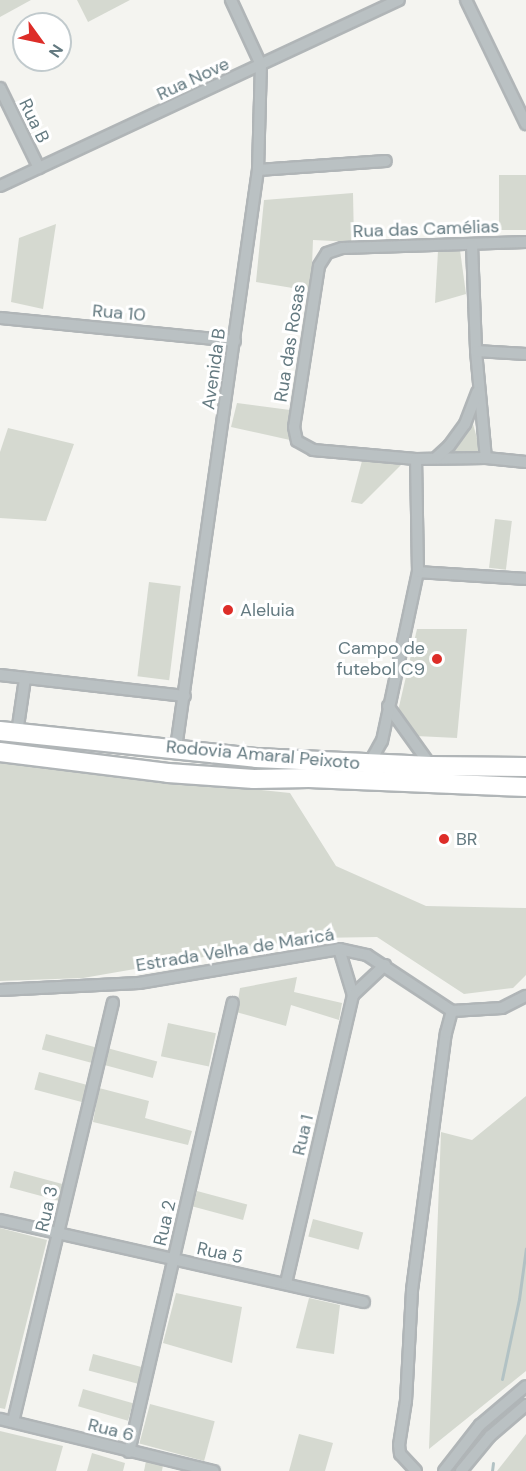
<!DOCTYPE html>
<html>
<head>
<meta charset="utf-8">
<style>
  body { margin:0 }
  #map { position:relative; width:526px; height:1471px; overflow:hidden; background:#f4f4f0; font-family:"DM Sans",sans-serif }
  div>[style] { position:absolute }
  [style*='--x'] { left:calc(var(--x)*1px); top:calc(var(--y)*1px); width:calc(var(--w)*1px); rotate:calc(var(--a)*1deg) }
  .green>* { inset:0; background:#d5d9d0; transform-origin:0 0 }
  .stream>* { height:3px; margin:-1.5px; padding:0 1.5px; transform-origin:1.5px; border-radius:1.5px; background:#b2c2c4 }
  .roads { filter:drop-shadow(2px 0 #b0b5b7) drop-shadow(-2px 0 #b0b5b7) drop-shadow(0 2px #b0b5b7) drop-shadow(0 -2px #b0b5b7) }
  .minor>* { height:10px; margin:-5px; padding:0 5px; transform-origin:5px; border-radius:5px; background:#bac1c3 }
  .highway>* { height:18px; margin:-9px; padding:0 9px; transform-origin:9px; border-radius:9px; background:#fff }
  .dots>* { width:16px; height:16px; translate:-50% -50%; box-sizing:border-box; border:3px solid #fff; border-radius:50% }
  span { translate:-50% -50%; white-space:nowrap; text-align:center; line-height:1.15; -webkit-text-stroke:6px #fff; paint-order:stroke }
  .street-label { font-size:18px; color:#647a81 }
  .poi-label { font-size:18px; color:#647a81 }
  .left { translate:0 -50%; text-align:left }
  .right { translate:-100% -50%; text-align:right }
  .north { position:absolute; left:12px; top:12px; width:60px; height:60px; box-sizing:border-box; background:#fff; border:2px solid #c1cacd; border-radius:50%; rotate:123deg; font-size:16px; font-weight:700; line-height:24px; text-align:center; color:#647a81 }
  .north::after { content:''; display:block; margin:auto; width:21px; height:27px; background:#dd2d28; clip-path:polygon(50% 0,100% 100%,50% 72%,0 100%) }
</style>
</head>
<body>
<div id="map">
  <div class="green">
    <i style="clip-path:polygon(0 0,31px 0,0 17px)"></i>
    <i style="clip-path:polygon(77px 0,130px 0,88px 22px)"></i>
    <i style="left:526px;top:175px;width:55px;height:27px;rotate:90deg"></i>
    <i style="clip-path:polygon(353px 193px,354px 242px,313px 240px,311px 291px,256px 282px,264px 200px)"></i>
    <i style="clip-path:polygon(56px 224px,43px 309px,11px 302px,19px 238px)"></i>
    <i style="clip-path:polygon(460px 250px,466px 294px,435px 303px,438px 251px)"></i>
    <i style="clip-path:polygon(237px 403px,290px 410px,290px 440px,231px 427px)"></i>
    <i style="clip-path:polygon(471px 417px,480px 449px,476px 455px,449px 453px)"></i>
    <i style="clip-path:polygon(8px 428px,74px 444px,46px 521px,0 518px,0 452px)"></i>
    <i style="clip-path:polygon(362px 461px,402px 464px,362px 504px,351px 502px)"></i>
    <i style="left:495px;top:519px;width:17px;height:49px;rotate:7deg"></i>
    <i style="left:149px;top:582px;width:32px;height:95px;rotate:7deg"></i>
    <i style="clip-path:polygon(417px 629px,467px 629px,457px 738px,416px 736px,398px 711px)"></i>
    <i style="clip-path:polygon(0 762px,290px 793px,336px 866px,426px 906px,526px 908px,526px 975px,513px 988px,464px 994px,377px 937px,314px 938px,83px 978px,0 981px)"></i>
    <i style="clip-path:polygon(297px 977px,294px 992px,342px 1003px,339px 1020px,291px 1005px,286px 1026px,236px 1012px,240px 988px)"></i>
    <i style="left:168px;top:1023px;width:49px;height:34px;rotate:12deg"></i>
    <i style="left:46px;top:1034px;width:52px;height:16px;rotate:15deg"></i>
    <i style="left:107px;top:1048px;width:52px;height:17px;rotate:15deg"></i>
    <i style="left:39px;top:1072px;width:52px;height:18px;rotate:15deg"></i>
    <i style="clip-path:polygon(99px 1088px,149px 1101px,145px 1118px,192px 1131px,188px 1145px,93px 1122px)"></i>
    <i style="clip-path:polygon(526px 1096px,526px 1371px,429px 1449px,441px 1132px,472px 1140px)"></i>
    <i style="left:14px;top:1171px;width:52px;height:17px;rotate:15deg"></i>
    <i style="left:197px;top:1191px;width:52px;height:16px;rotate:15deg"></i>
    <i style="left:313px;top:1219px;width:52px;height:18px;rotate:15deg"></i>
    <i style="clip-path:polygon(0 1228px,47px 1240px,5px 1409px,0 1408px)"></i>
    <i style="clip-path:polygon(176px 1293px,242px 1307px,232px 1363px,163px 1343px)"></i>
    <i style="clip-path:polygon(309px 1298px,340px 1305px,334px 1354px,296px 1348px)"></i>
    <i style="left:93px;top:1354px;width:52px;height:17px;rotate:15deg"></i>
    <i style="left:83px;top:1389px;width:52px;height:18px;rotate:16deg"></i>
    <i style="left:150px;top:1404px;width:67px;height:41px;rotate:15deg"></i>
    <i style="clip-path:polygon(0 1431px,63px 1446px,56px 1471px,0 1471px)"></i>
    <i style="clip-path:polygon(299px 1434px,333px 1443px,325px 1471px,289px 1471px)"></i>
    <i style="clip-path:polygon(526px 1434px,526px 1471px,497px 1471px)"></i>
    <i style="clip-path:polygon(92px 1453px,125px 1463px,123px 1471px,87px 1471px)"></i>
    <i style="clip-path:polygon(146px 1461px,163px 1465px,162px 1471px,144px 1471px)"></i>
  </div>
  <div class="stream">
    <i style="--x:502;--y:1379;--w:82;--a:-78"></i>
    <i style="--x:519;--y:1299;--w:51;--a:-82.2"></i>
    <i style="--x:492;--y:1471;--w:8;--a:-83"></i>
  </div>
  <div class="roads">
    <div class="minor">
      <i style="--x:466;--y:0;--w:138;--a:64.2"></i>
      <i style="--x:0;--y:88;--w:89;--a:64"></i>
      <i style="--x:258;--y:170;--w:128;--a:-4"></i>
      <i style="--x:0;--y:186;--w:440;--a:-25"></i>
      <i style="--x:526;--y:242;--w:184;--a:178.1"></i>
      <i style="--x:342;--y:248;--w:16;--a:162"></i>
      <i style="--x:327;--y:253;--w:15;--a:122"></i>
      <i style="--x:319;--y:266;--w:163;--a:98.8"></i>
      <i style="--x:294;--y:427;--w:14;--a:78"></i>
      <i style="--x:297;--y:441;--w:18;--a:29"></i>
      <i style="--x:313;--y:450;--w:103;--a:5"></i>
      <i style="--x:416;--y:459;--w:70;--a:-0.8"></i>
      <i style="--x:486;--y:458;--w:40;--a:5.7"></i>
      <i style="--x:472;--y:245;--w:106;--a:87.8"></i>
      <i style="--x:476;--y:351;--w:107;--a:84.7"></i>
      <i style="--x:0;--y:318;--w:236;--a:5.6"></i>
      <i style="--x:476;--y:351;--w:50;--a:3.4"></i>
      <i style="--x:437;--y:457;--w:16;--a:-43"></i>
      <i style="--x:449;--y:446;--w:27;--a:-54"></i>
      <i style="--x:465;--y:424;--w:34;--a:-69"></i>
      <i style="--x:418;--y:572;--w:108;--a:3.7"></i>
      <i style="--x:0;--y:675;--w:186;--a:6.5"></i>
      <i style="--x:388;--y:706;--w:74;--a:54.4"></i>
      <i style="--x:17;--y:733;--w:55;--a:-81.6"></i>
      <i style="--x:176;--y:748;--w:584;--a:-81.93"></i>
      <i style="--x:258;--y:170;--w:105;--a:-88.4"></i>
      <i style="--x:261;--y:65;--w:72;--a:-114.8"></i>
      <i style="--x:369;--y:764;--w:26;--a:-61"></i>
      <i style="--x:382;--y:741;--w:173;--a:-78"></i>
      <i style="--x:418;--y:572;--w:113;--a:-91"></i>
      <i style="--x:339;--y:949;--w:48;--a:73.1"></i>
      <i style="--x:353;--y:995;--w:44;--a:-43.2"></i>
      <i style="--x:0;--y:990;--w:139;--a:-2.9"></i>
      <i style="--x:139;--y:983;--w:203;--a:-9.6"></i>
      <i style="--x:339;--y:949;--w:29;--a:12"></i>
      <i style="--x:367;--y:955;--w:102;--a:33.4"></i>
      <i style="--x:452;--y:1011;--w:50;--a:-3.4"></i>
      <i style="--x:502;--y:1008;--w:27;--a:-27"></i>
      <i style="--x:0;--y:1220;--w:373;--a:12.7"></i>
      <i style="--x:286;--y:1283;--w:296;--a:-76.9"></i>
      <i style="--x:0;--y:1419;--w:220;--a:13.7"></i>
      <i style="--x:13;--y:1422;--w:431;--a:-76.6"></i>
      <i style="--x:129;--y:1452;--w:461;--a:-77"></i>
      <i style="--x:416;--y:1471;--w:23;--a:-133"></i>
      <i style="--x:400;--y:1454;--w:9;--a:-96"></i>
      <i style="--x:399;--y:1445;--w:45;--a:-81"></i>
      <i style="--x:406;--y:1401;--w:111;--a:-86.9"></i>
      <i style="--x:412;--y:1290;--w:259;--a:-82.5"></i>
      <i style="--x:446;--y:1033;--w:23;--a:-75"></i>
      <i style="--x:444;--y:1471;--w:58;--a:-52"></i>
      <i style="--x:480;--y:1425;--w:60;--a:-40.3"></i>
      <i style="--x:461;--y:1471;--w:45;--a:-50.4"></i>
      <i style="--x:490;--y:1436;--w:48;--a:-40.7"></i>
    </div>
    <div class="highway">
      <i style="--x:0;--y:731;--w:257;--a:6"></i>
      <i style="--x:256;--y:758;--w:175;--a:2.6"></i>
      <i style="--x:431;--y:766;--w:95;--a:0.6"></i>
      <i style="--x:0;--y:752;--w:169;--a:7.1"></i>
      <i style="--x:168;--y:773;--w:86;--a:4"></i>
      <i style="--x:254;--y:779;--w:55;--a:-1"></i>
      <i style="--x:309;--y:778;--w:217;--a:2.4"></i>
    </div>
  </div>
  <div class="dots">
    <i style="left:228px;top:610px;background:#dd2d28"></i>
    <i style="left:437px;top:659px;background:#dd2d28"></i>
    <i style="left:444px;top:839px;background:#dd2d28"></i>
  </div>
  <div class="street-label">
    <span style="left:193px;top:79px;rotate:-25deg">Rua Nove</span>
    <span style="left:34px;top:121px;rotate:64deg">Rua B</span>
    <span style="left:426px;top:229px;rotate:-2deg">Rua das Camélias</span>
    <span style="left:119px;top:313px;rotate:5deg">Rua 10</span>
    <span style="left:290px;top:343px;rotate:-81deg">Rua das Rosas</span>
    <span style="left:214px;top:369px;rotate:-82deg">Avenida B</span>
    <span style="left:263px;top:755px;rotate:5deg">Rodovia Amaral Peixoto</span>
    <span style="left:235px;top:950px;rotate:-9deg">Estrada Velha de Maricá</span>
    <span style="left:303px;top:1135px;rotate:-77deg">Rua 1</span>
    <span style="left:47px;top:1209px;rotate:-77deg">Rua 3</span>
    <span style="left:165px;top:1223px;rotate:-77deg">Rua 2</span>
    <span style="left:220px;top:1253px;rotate:12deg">Rua 5</span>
    <span style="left:111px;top:1430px;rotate:14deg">Rua 6</span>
  </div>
  <div class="poi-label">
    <span class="left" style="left:240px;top:610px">Aleluia</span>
    <span class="right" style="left:425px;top:659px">Campo de<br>futebol C9</span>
    <span class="left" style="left:456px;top:839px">BR</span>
  </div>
  <div class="north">N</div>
</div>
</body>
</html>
